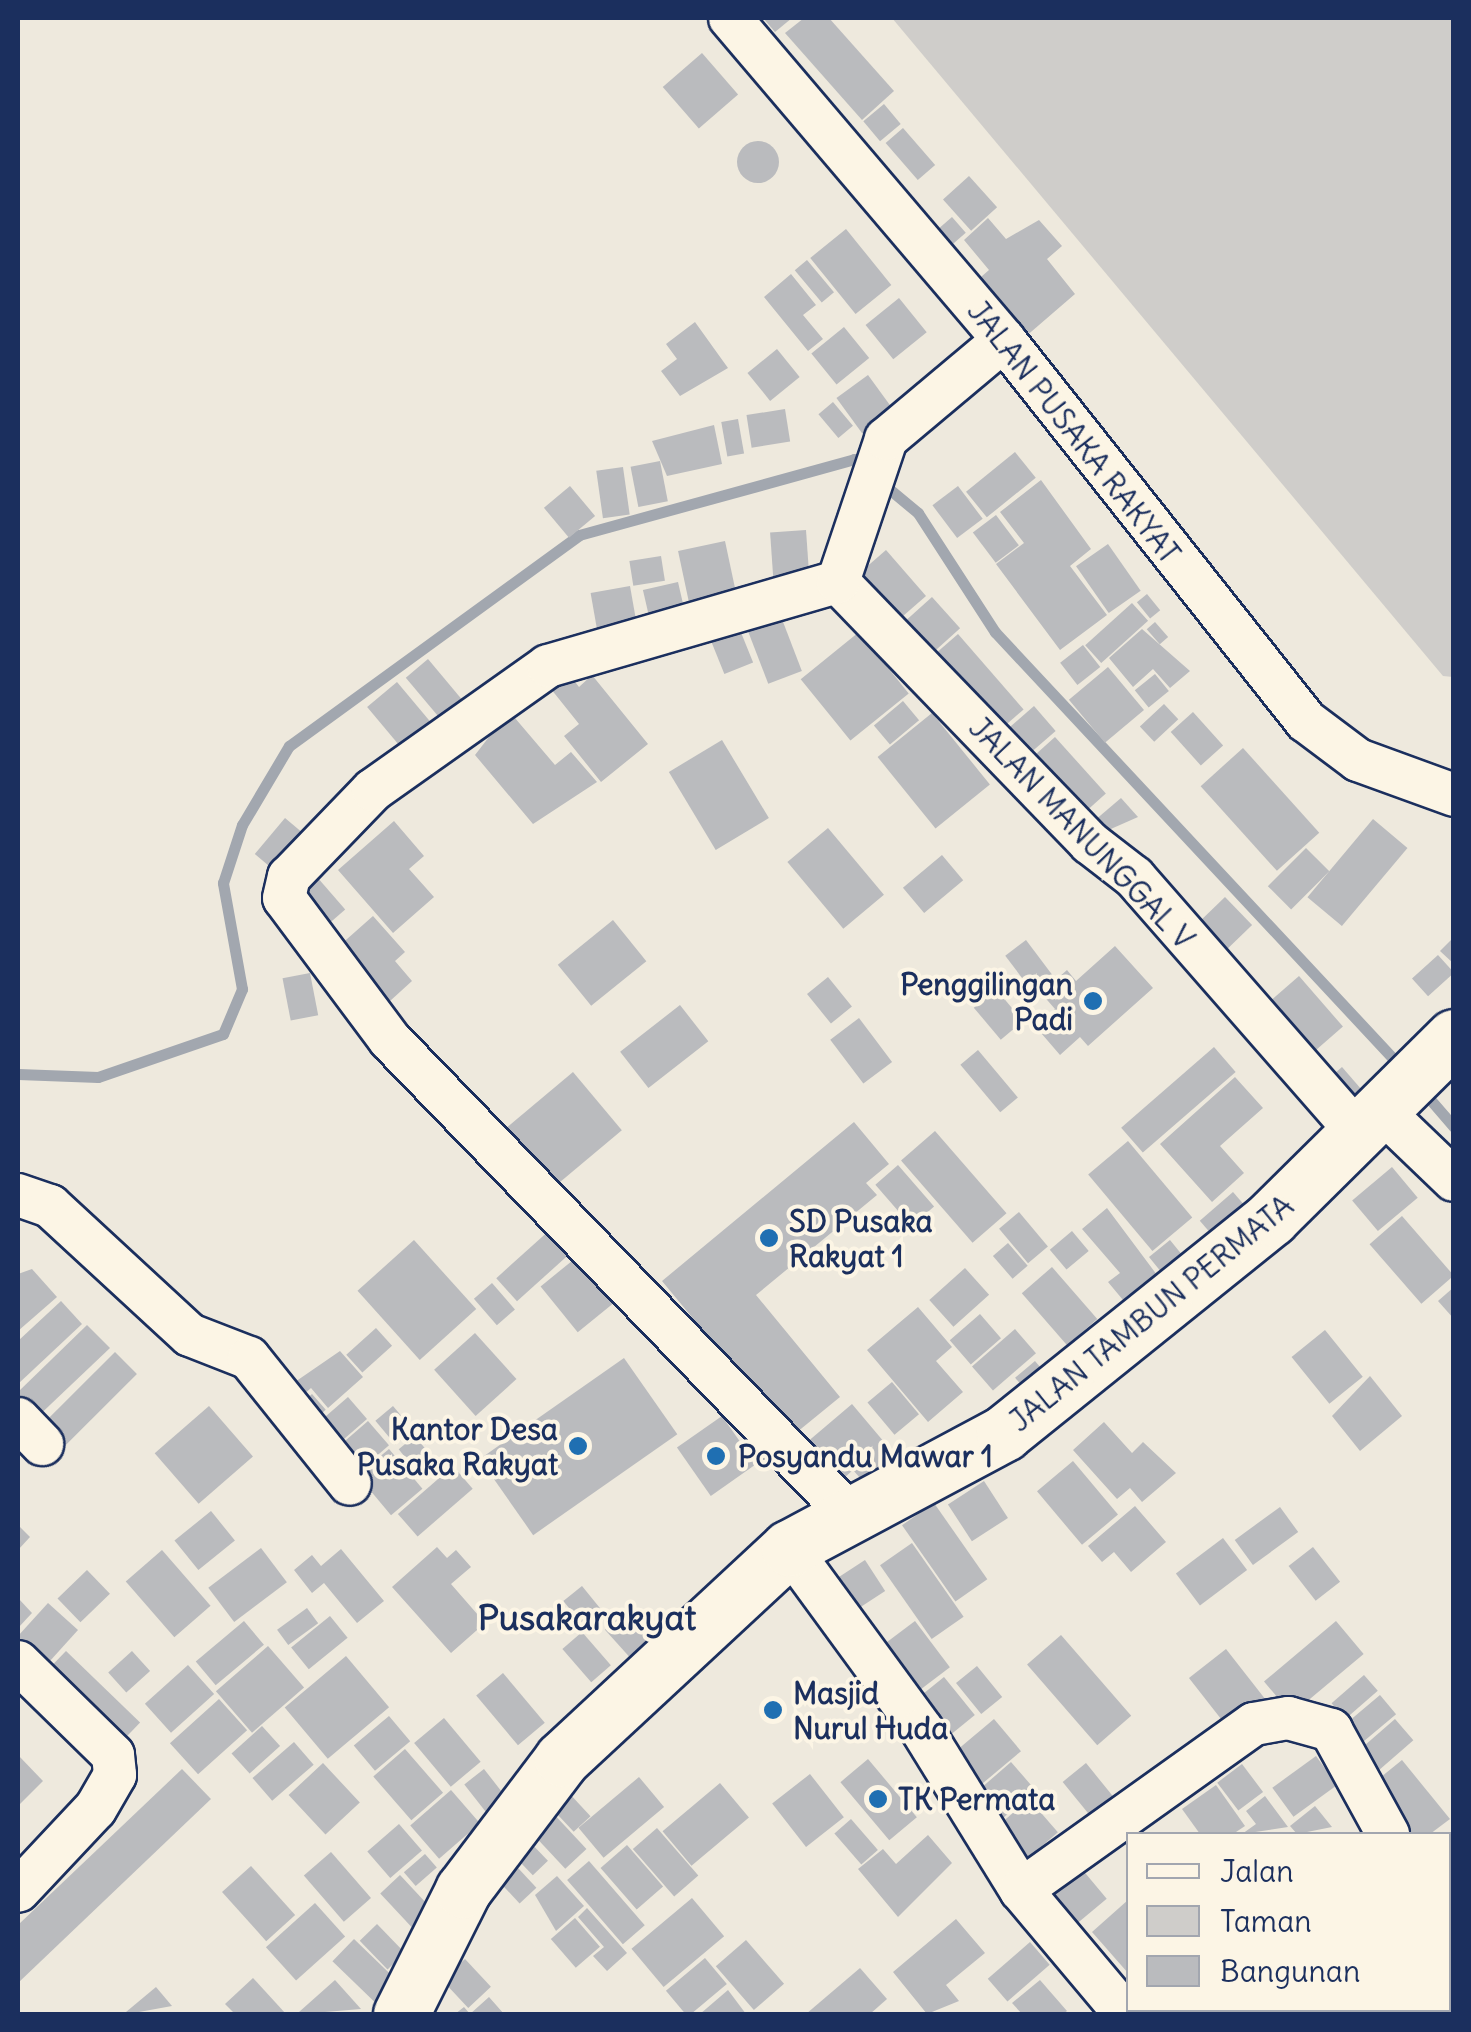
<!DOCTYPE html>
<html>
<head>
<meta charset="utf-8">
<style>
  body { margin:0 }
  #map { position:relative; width:1471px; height:2032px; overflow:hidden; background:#eee9dd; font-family:Delius,sans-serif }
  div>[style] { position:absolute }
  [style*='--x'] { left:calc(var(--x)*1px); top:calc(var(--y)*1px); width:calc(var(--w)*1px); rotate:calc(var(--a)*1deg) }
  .green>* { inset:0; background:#cfcdca }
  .stream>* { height:11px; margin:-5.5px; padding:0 5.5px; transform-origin:5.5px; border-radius:5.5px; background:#a2a7af }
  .building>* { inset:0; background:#babbbe; transform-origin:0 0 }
  .round { border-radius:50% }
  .roads { filter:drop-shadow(2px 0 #1b2f5e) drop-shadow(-2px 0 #1b2f5e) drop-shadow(0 2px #1b2f5e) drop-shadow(0 -2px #1b2f5e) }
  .street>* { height:42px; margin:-21px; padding:0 21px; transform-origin:21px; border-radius:21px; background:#fcf5e5 }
  .secondary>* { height:55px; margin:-27.5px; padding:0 27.5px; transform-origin:27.5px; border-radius:27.5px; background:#fcf5e5 }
  .dots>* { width:28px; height:28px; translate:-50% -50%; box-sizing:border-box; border:5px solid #fcf5e5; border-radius:50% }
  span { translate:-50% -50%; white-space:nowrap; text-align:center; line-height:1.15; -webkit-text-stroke:8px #fcf5e5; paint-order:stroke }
  .street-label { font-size:30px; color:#1b2f5e }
  .poi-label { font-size:30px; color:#1b2f5e; font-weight:700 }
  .right { translate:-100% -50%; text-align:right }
  .left { translate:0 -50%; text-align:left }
  .quarter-label { font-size:35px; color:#1b2f5e; font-weight:700 }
  .frame { position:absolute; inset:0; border:20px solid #1b2f5e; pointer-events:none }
  .legend { position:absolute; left:1126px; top:1832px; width:325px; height:180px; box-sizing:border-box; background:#fcf5e5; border:2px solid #a2a6af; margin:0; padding:12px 18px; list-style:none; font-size:30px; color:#1b2f5e }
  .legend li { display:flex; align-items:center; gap:20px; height:50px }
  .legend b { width:50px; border:2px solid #a2a6af }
</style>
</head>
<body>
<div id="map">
  <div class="green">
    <i style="clip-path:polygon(892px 18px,1453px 18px,1453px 677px,1443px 676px)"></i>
  </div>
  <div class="stream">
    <i style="--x:882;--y:483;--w:47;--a:39.8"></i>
    <i style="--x:918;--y:513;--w:142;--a:57.1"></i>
    <i style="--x:995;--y:632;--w:598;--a:46.97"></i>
    <i style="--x:18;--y:1074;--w:80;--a:2.1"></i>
    <i style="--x:98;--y:1077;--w:132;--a:-19"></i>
    <i style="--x:223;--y:1034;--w:49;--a:-67.1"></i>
    <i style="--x:242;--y:989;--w:108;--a:-100.2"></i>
    <i style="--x:223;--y:883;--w:61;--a:-71.9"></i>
    <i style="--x:242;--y:825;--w:92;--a:-59.3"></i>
    <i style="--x:289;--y:746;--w:359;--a:-36"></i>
    <i style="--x:579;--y:535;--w:285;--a:-15.4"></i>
    <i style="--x:854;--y:459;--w:18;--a:41"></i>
    <i style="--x:1422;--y:1090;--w:49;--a:49.1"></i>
  </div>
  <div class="building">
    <i style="clip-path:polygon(763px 18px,792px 18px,775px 32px)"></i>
    <i style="clip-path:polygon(804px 18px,829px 18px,894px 91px,862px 120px,785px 33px)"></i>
    <i style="left:702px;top:53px;width:55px;height:52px;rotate:49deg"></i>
    <i style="left:884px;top:104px;width:26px;height:27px;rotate:50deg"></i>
    <i style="left:903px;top:128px;width:49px;height:23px;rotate:49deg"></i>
    <i class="round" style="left:737px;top:141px;width:42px;height:42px"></i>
    <i style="left:969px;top:176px;width:42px;height:35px;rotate:48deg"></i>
    <i style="left:952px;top:217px;width:21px;height:24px;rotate:49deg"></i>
    <i style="clip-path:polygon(988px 218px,1006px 239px,1039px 220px,1062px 246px,1047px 259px,1075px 294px,1017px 344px,966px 290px,989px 270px,964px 240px)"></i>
    <i style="left:846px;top:229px;width:72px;height:46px;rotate:51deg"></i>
    <i style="left:807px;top:260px;width:42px;height:16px;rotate:50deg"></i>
    <i style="clip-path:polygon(791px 274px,816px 305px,803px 315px,823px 339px,808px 351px,764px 297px)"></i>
    <i style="left:899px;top:298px;width:44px;height:43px;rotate:51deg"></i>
    <i style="clip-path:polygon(695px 322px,728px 368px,680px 396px,661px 371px,677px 359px,666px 344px)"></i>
    <i style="left:844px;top:327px;width:40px;height:42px;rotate:51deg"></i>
    <i style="left:777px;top:349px;width:36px;height:38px;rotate:51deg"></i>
    <i style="left:868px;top:375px;width:44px;height:39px;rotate:54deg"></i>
    <i style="left:833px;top:402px;width:31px;height:19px;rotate:50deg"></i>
    <i style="left:785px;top:409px;width:33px;height:39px;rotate:81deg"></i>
    <i style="left:738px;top:419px;width:35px;height:17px;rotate:80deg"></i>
    <i style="clip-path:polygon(714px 425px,722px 464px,667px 476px,652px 441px)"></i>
    <i style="left:1015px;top:452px;width:33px;height:63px;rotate:51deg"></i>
    <i style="left:660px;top:461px;width:41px;height:30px;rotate:79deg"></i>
    <i style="left:623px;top:467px;width:48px;height:27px;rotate:82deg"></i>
    <i style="clip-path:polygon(1041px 480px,1091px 549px,1070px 566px,1107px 615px,1060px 650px,996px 564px,1024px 543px,1000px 512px)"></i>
    <i style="left:570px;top:486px;width:39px;height:34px;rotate:50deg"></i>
    <i style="left:958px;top:486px;width:41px;height:32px;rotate:53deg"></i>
    <i style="left:996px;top:515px;width:38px;height:29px;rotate:53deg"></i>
    <i style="left:806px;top:530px;width:53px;height:36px;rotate:86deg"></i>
    <i style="left:725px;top:541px;width:67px;height:48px;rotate:78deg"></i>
    <i style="left:1108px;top:544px;width:57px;height:39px;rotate:55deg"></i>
    <i style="left:886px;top:550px;width:61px;height:48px;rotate:49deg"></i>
    <i style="left:661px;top:556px;width:25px;height:32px;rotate:81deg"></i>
    <i style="left:678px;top:582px;width:40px;height:36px;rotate:77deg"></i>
    <i style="left:630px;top:586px;width:48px;height:40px;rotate:80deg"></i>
    <i style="left:1147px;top:594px;width:21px;height:13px;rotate:51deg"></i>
    <i style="left:932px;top:597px;width:42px;height:49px;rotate:48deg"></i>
    <i style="left:1132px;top:603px;width:24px;height:63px;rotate:48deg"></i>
    <i style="left:780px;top:614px;width:61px;height:36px;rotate:69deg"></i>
    <i style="left:1155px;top:622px;width:20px;height:11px;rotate:49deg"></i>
    <i style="clip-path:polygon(1142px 629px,1190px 671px,1170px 688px,1153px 669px,1133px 687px,1109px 658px)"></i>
    <i style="left:740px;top:630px;width:35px;height:31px;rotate:68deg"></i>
    <i style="left:859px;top:632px;width:79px;height:75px;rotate:51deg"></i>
    <i style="left:958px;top:634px;width:100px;height:38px;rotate:49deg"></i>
    <i style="left:1083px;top:645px;width:28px;height:29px;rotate:52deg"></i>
    <i style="left:428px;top:659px;width:55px;height:29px;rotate:50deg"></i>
    <i style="left:1108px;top:667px;width:56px;height:51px;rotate:50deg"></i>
    <i style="clip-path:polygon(569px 674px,579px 687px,592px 675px,648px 744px,601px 782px,564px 736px,579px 724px,551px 689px)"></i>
    <i style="left:1155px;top:674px;width:22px;height:26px;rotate:51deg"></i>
    <i style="left:397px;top:682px;width:60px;height:39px;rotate:50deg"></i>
    <i style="left:903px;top:701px;width:25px;height:38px;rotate:50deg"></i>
    <i style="left:1164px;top:704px;width:21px;height:33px;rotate:47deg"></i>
    <i style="left:1034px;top:706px;width:33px;height:52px;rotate:49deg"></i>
    <i style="clip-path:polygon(509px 711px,555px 765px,571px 752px,597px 782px,533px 824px,475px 755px)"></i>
    <i style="left:1193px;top:712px;width:45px;height:30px;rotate:48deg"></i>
    <i style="left:932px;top:713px;width:92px;height:70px;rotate:51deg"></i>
    <i style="left:1055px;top:737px;width:76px;height:39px;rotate:48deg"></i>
    <i style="left:722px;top:740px;width:91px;height:62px;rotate:59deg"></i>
    <i style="left:1243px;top:748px;width:114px;height:57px;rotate:48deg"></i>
    <i style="clip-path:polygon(1121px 798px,1138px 817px,1104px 832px,1094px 821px)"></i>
    <i style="left:285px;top:818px;width:33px;height:47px;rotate:40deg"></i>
    <i style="left:1373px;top:819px;width:45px;height:102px;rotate:40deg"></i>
    <i style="clip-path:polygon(394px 821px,424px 856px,409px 869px,434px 897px,393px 933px,338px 870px)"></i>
    <i style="left:828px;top:828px;width:87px;height:53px;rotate:50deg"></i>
    <i style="left:1306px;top:848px;width:33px;height:54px;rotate:45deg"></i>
    <i style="left:942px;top:855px;width:33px;height:51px;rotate:50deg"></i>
    <i style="left:317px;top:877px;width:43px;height:21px;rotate:49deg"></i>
    <i style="left:1225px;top:897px;width:39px;height:50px;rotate:46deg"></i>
    <i style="clip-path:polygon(373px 916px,405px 952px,395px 961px,412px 981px,379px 1011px,329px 955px)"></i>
    <i style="left:613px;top:920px;width:53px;height:71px;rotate:51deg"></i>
    <i style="clip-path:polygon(1454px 937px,1454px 964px,1440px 951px)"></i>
    <i style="left:1026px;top:940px;width:46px;height:26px;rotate:53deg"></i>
    <i style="clip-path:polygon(1115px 946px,1153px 988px,1088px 1046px,1080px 1037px,1060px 1055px,1035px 1026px,1055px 1009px,1041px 993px,1067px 970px,1076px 981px)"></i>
    <i style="left:1438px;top:955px;width:24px;height:35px;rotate:48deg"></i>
    <i style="left:310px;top:973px;width:43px;height:28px;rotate:79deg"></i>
    <i style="left:1299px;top:976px;width:67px;height:52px;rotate:49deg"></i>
    <i style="left:828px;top:977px;width:38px;height:27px;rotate:51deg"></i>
    <i style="left:996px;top:989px;width:42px;height:29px;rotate:50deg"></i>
    <i style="left:680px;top:1005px;width:46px;height:76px;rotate:52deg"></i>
    <i style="left:859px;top:1018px;width:55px;height:36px;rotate:53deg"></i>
    <i style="left:1214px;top:1047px;width:33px;height:123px;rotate:49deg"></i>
    <i style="left:978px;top:1050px;width:62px;height:23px;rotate:50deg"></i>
    <i style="left:1342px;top:1067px;width:37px;height:25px;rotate:49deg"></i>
    <i style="left:573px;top:1072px;width:76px;height:97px;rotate:50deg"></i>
    <i style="clip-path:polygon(1235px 1077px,1263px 1108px,1220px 1146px,1244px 1173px,1212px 1202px,1160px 1144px)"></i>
    <i style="clip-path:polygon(854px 1122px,889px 1164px,866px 1183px,877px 1195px,756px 1295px,840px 1397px,791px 1437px,662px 1281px)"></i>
    <i style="left:935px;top:1131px;width:109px;height:45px;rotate:49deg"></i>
    <i style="left:1128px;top:1141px;width:100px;height:52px;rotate:50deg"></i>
    <i style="left:898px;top:1165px;width:55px;height:30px;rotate:49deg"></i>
    <i style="left:1392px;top:1167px;width:40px;height:52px;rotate:50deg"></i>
    <i style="left:1233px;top:1192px;width:35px;height:44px;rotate:49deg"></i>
    <i style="clip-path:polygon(1107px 1208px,1160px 1279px,1128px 1306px,1108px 1282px,1120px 1273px,1082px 1229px)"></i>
    <i style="left:1019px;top:1212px;width:45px;height:26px;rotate:50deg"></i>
    <i style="left:1402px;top:1216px;width:79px;height:43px;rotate:49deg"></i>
    <i style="left:552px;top:1228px;width:31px;height:75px;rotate:48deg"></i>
    <i style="left:1072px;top:1231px;width:26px;height:29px;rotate:50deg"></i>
    <i style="left:414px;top:1240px;width:93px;height:76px;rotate:48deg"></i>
    <i style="left:1170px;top:1240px;width:41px;height:27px;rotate:51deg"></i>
    <i style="left:1008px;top:1243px;width:30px;height:20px;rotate:49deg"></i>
    <i style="left:588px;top:1248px;width:59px;height:61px;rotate:51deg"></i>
    <i style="left:1052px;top:1267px;width:69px;height:40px;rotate:49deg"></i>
    <i style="left:965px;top:1268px;width:36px;height:48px;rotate:48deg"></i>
    <i style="clip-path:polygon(32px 1269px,57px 1297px,18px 1331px,18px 1274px)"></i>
    <i style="left:492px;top:1283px;width:35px;height:24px;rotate:49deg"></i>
    <i style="clip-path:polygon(1454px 1287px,1454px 1319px,1438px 1301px)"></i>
    <i style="clip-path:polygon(61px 1301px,82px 1324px,18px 1384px,18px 1341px)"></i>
    <i style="clip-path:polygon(918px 1307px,952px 1347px,936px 1361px,963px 1392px,928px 1422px,867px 1350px)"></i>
    <i style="left:980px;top:1314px;width:32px;height:40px;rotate:49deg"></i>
    <i style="clip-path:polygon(87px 1325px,110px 1348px,31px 1423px,18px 1392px)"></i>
    <i style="left:376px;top:1328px;width:24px;height:40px;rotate:48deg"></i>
    <i style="left:1015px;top:1329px;width:32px;height:57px;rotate:49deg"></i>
    <i style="left:1325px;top:1330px;width:60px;height:43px;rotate:51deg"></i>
    <i style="left:475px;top:1333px;width:62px;height:55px;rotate:48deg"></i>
    <i style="clip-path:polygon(340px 1351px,363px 1377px,328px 1408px,311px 1388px,302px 1396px,292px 1384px)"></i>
    <i style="left:115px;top:1352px;width:31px;height:108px;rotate:45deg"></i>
    <i style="left:624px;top:1358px;width:93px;height:176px;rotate:55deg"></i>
    <i style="left:1035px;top:1361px;width:35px;height:26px;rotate:50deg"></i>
    <i style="clip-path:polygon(1370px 1376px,1402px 1416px,1360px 1451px,1332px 1416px)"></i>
    <i style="left:892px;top:1382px;width:42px;height:32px;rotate:50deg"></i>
    <i style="left:312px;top:1394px;width:21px;height:22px;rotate:49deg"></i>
    <i style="left:348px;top:1397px;width:29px;height:42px;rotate:49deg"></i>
    <i style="clip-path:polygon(852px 1404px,906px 1468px,875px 1495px,853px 1470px,833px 1488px,799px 1449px)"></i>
    <i style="left:209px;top:1406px;width:67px;height:72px;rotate:49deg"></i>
    <i style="left:393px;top:1406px;width:31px;height:23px;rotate:50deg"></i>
    <i style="left:722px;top:1416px;width:59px;height:55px;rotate:55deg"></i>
    <i style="left:368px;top:1421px;width:32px;height:42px;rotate:49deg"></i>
    <i style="clip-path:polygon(1104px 1422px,1132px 1453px,1143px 1442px,1176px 1473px,1142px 1502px,1130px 1488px,1117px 1499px,1073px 1450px)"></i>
    <i style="left:415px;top:1436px;width:36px;height:21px;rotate:51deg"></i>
    <i style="left:389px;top:1449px;width:52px;height:41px;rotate:50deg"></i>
    <i style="left:1073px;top:1461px;width:70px;height:47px;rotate:50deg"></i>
    <i style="left:453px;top:1466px;width:30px;height:73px;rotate:49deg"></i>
    <i style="left:984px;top:1481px;width:44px;height:43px;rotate:57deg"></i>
    <i style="left:934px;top:1503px;width:93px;height:39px;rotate:55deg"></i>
    <i style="clip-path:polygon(1135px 1506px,1166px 1542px,1131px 1572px,1114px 1552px,1102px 1562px,1088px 1546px)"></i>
    <i style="left:1280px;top:1507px;width:31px;height:56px;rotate:54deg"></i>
    <i style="left:211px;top:1511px;width:38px;height:47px;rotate:51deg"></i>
    <i style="clip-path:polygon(18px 1525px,30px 1537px,18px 1550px)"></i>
    <i style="left:1223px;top:1538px;width:40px;height:59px;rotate:53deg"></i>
    <i style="left:912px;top:1543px;width:90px;height:39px;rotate:55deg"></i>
    <i style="clip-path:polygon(437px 1547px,447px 1558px,456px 1550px,471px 1567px,451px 1584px,485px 1623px,451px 1653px,392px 1587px)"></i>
    <i style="left:1313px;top:1547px;width:44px;height:31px;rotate:52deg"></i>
    <i style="left:261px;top:1548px;width:43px;height:66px;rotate:53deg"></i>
    <i style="clip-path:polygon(341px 1549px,384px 1601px,357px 1623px,324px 1583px,312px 1593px,294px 1570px,312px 1555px,321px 1566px)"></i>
    <i style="left:162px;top:1550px;width:74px;height:48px;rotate:49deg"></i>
    <i style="left:865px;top:1560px;width:37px;height:32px;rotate:57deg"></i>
    <i style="left:87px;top:1570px;width:33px;height:41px;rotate:46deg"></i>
    <i style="left:582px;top:1586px;width:40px;height:24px;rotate:51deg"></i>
    <i style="clip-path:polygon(18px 1598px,32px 1613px,18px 1628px)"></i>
    <i style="clip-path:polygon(48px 1603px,78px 1630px,40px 1672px,18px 1652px,18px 1636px)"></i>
    <i style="left:307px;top:1608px;width:19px;height:37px;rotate:54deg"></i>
    <i style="left:628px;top:1609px;width:38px;height:31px;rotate:48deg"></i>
    <i style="left:330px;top:1616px;width:28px;height:50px;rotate:51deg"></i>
    <i style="left:244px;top:1621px;width:31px;height:63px;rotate:50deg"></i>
    <i style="left:915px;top:1621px;width:58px;height:55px;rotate:53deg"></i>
    <i style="left:1336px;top:1621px;width:43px;height:94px;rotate:50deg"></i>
    <i style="left:582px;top:1632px;width:44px;height:26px;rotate:49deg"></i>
    <i style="left:1061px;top:1635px;width:107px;height:45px;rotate:49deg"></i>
    <i style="left:268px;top:1646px;width:55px;height:69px;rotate:49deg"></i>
    <i style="left:1226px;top:1649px;width:68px;height:47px;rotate:52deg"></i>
    <i style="left:66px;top:1651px;width:103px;height:37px;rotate:44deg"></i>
    <i style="left:132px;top:1651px;width:27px;height:32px;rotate:48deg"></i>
    <i style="left:346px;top:1656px;width:67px;height:80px;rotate:50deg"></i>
    <i style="left:188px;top:1665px;width:39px;height:58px;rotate:48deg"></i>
    <i style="left:977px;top:1666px;width:40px;height:27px;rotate:51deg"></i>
    <i style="left:503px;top:1673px;width:65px;height:35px;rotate:50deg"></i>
    <i style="left:1364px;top:1675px;width:21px;height:43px;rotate:49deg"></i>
    <i style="left:944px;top:1677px;width:49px;height:47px;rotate:51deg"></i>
    <i style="left:1380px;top:1695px;width:25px;height:57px;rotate:50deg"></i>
    <i style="left:219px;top:1699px;width:42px;height:66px;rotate:48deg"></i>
    <i style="left:389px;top:1716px;width:33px;height:46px;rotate:50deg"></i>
    <i style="left:444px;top:1718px;width:57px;height:39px;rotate:50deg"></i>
    <i style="left:994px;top:1719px;width:42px;height:66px;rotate:50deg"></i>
    <i style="left:1395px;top:1719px;width:28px;height:53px;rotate:49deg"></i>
    <i style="left:262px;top:1726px;width:27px;height:41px;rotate:48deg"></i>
    <i style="left:294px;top:1742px;width:30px;height:55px;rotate:49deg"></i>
    <i style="left:405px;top:1749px;width:58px;height:42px;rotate:49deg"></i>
    <i style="clip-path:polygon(18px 1755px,43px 1781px,18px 1806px)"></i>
    <i style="left:1316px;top:1756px;width:36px;height:54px;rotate:54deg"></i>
    <i style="left:868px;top:1759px;width:76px;height:36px;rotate:50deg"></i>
    <i style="clip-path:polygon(1402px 1760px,1450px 1819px,1430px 1834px,1400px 1834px,1365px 1790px)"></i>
    <i style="left:1011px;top:1762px;width:37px;height:53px;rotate:49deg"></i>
    <i style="left:323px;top:1763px;width:54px;height:47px;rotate:47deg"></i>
    <i style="left:1086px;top:1763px;width:55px;height:30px;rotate:51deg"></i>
    <i style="left:1242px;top:1764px;width:35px;height:31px;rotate:53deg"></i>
    <i style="clip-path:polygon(182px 1769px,211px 1799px,18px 1983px,18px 1925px)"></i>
    <i style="left:484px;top:1769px;width:37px;height:25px;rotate:52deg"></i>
    <i style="left:810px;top:1774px;width:55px;height:48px;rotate:52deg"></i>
    <i style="left:639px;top:1777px;width:39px;height:79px;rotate:50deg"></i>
    <i style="left:720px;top:1783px;width:45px;height:75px;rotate:50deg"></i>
    <i style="clip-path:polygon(1216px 1785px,1245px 1826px,1233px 1834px,1200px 1834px,1182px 1809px)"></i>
    <i style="left:451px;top:1790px;width:44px;height:54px;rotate:49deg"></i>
    <i style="left:568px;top:1792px;width:33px;height:23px;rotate:47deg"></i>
    <i style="clip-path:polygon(1265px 1796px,1288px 1827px,1242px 1834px,1256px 1824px,1246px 1811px)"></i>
    <i style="left:1029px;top:1799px;width:44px;height:42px;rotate:49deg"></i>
    <i style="clip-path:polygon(1315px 1806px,1332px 1827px,1297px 1834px,1290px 1826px)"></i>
    <i style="left:551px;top:1811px;width:52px;height:29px;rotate:47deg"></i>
    <i style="left:851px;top:1819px;width:41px;height:22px;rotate:49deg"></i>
    <i style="left:399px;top:1824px;width:35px;height:42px;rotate:49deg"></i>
    <i style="left:657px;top:1828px;width:63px;height:32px;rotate:49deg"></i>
    <i style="clip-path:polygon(928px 1835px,952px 1863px,898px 1917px,858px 1869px,883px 1849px,896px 1864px)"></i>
    <i style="left:525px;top:1837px;width:33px;height:21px;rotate:46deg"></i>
    <i style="left:1454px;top:1844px;width:49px;height:7px;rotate:90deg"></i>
    <i style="left:627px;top:1845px;width:55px;height:35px;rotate:49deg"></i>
    <i style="left:331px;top:1852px;width:61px;height:36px;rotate:49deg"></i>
    <i style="left:503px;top:1852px;width:49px;height:23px;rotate:47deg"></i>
    <i style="left:425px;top:1854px;width:18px;height:28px;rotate:49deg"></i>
    <i style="left:589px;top:1861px;width:85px;height:29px;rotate:49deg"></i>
    <i style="left:251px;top:1866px;width:66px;height:39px;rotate:48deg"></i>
    <i style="left:1081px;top:1868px;width:40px;height:38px;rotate:50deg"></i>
    <i style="left:400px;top:1875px;width:52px;height:27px;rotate:47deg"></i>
    <i style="clip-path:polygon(557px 1876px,584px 1906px,556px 1931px,535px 1895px)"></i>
    <i style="left:692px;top:1898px;width:50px;height:79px;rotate:50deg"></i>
    <i style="clip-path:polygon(1128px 1900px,1128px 1973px,1092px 1932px)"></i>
    <i style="left:315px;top:1903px;width:45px;height:66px;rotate:48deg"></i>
    <i style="clip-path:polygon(587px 1908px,627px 1953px,607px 1971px,593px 1956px,604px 1947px,578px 1917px)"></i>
    <i style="left:575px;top:1918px;width:38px;height:32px;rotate:49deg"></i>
    <i style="clip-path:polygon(956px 1919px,985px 1953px,946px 1985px,959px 2001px,927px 2014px,893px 1972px)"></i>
    <i style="left:377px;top:1924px;width:40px;height:24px;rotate:46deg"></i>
    <i style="left:354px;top:1939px;width:59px;height:31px;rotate:44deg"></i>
    <i style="left:746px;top:1940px;width:58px;height:40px;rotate:49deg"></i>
    <i style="left:1030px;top:1942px;width:30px;height:56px;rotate:49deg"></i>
    <i style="left:705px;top:1958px;width:34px;height:51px;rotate:50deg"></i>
    <i style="left:465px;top:1959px;width:38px;height:31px;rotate:47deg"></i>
    <i style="clip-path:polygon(860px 1968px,887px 1999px,870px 2014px,806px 2014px)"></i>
    <i style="clip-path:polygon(253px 1978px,286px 2014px,235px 2014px,225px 2004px)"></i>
    <i style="clip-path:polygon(335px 1980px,361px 2009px,301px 2014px,299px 2012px)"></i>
    <i style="clip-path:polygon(1040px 1980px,1067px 2011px,1063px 2014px,1022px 2014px,1012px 2003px)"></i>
    <i style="clip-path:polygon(156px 1987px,172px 2006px,128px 2014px,126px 2012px)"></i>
    <i style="clip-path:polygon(728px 1990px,746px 2014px,700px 2014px)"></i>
    <i style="clip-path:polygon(489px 1997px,504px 2014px,455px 2014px,464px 2007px,470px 2014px)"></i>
    <i style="clip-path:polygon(1448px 2002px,1454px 2014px,1413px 2014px,1448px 2010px)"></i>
    <i style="clip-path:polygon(1148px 2010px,1223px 2010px,1217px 2014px)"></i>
    <i style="clip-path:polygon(1345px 2010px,1388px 2010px,1381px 2014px)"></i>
  </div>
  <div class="roads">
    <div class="street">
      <i style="--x:730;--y:18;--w:423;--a:49.6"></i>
      <i style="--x:1004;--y:340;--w:486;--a:51.6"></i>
      <i style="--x:1306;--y:721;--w:65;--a:36.9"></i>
      <i style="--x:1358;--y:760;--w:102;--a:20"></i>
      <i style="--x:838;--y:582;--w:363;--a:46"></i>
      <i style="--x:1090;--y:843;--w:56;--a:37.7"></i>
      <i style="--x:1134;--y:877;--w:343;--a:48.8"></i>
      <i style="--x:1383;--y:1112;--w:98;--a:43.8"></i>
      <i style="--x:18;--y:1195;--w:34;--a:19"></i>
      <i style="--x:50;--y:1206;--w:190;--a:42.7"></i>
      <i style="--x:190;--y:1335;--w:63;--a:21.3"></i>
      <i style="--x:249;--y:1358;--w:161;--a:51.3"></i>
      <i style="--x:18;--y:1419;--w:35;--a:46"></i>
      <i style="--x:846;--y:1511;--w:656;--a:-134.07"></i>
      <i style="--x:390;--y:1040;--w:177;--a:-126.7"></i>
      <i style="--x:284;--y:898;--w:22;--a:-77"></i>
      <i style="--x:289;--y:877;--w:121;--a:-46"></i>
      <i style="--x:373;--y:790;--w:214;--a:-35.3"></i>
      <i style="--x:548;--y:666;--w:302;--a:-16.2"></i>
      <i style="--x:838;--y:582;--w:151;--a:-71.4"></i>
      <i style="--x:886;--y:439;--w:154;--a:-40"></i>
      <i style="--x:789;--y:1548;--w:225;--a:53.8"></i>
      <i style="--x:922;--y:1730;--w:188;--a:58.3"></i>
      <i style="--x:1021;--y:1890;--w:162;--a:50"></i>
      <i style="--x:18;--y:1662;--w:133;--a:44.4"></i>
      <i style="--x:113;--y:1755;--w:20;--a:84"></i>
      <i style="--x:115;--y:1775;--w:39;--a:120"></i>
      <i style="--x:95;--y:1809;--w:112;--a:133.2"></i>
      <i style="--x:1021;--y:1890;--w:286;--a:-35.5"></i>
      <i style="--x:1254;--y:1724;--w:35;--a:-10"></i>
      <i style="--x:1288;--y:1718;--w:45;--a:15.6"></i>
      <i style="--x:1331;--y:1730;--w:119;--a:61.3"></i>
      <i style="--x:1448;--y:1924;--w:10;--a:53"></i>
    </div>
    <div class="secondary">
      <i style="--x:401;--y:2014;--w:139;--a:-63.4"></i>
      <i style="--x:463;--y:1890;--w:164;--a:-52.9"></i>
      <i style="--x:562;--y:1759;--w:310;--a:-42.9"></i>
      <i style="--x:789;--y:1548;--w:244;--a:-28.1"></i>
      <i style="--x:1004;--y:1433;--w:343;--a:-38.8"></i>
      <i style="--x:1271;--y:1218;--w:257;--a:-44.7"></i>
    </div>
  </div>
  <div class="dots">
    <i style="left:1093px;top:1001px;background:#1f6fb2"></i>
    <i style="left:769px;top:1238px;background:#1f6fb2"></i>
    <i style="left:578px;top:1446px;background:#1f6fb2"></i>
    <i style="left:716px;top:1456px;background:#1f6fb2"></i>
    <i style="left:773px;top:1710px;background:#1f6fb2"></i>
    <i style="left:878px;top:1799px;background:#1f6fb2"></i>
  </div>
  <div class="street-label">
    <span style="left:1074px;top:432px;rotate:52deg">JALAN PUSAKA RAKYAT</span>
    <span style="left:1082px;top:833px;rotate:46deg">JALAN MANUNGGAL V</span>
    <span style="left:1151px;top:1313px;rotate:-39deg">JALAN TAMBUN PERMATA</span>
  </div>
  <div class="poi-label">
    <span class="right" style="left:1073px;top:1001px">Penggilingan<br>Padi</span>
    <span class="left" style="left:789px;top:1238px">SD Pusaka<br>Rakyat 1</span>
    <span class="right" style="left:558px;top:1446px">Kantor Desa<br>Pusaka Rakyat</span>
    <span class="left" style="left:738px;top:1456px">Posyandu Mawar 1</span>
    <span class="left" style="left:793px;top:1710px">Masjid<br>Nurul Huda</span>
    <span class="left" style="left:898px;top:1799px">TK Permata</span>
  </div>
  <div class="quarter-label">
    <span style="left:587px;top:1617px">Pusakarakyat</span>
  </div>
  <div class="frame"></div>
  <ul class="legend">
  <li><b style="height:12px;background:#fcf5e5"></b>Jalan</li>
  <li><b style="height:28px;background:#cfcdca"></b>Taman</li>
  <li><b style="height:28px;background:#babbbe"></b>Bangunan</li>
  </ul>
</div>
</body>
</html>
